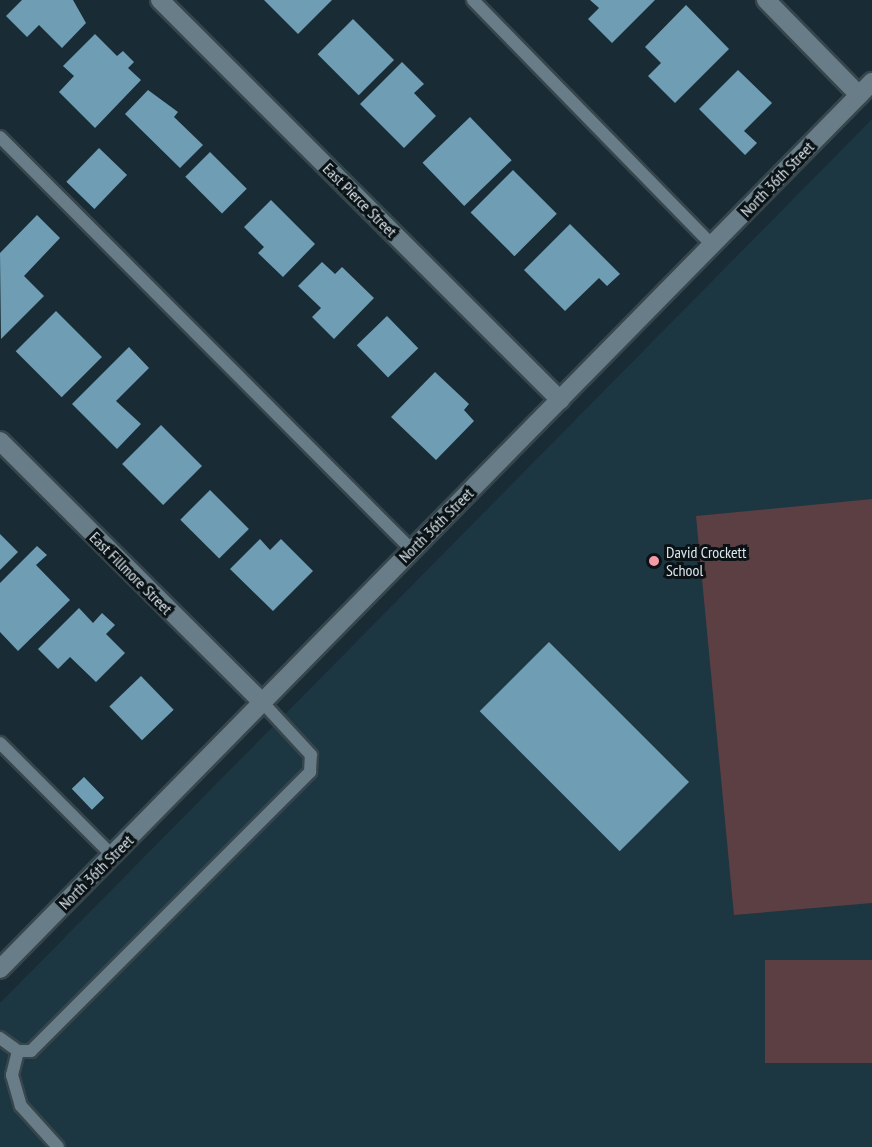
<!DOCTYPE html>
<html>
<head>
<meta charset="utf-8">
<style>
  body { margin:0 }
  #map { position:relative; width:872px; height:1147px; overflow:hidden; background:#192b34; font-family:"PT Sans Narrow",sans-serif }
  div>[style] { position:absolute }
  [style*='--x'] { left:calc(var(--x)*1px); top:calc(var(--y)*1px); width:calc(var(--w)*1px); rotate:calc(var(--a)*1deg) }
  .built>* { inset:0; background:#1c3642 }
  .green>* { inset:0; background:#5b3f42; transform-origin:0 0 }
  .building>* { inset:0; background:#6f9eb4; transform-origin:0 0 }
  .roads { filter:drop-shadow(2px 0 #37464d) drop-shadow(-2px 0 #37464d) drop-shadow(0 2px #37464d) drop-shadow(0 -2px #37464d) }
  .lane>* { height:12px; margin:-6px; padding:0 6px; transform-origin:6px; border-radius:6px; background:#687d87 }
  .street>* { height:18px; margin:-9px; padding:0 9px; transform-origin:9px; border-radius:9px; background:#687d87 }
  .dots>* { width:16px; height:16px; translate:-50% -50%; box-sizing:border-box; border:3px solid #0a1216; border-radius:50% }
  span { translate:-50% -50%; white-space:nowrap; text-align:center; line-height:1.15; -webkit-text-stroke:6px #0a1216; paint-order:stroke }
  .street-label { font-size:16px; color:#dce7ed }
  .poi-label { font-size:16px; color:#dce7ed }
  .left { translate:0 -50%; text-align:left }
</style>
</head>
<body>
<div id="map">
  <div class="built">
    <i style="clip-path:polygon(872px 119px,872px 1147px,0 1147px,0 1003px)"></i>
  </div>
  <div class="green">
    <i style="clip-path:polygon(872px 499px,872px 903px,734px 915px,696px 516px)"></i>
    <i style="left:872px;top:960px;width:103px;height:107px;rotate:90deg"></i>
  </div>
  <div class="building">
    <i style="clip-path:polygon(22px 0,73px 0,86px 23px,62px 48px,39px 25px,27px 37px,6px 16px)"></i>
    <i style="clip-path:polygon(264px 0,332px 0,298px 34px)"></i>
    <i style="clip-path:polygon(590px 0,655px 0,612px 43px,588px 19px,599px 8px)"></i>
    <i style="clip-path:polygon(686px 5px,729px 49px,675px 103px,648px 76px,661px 63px,645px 47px)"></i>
    <i style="left:353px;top:19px;width:58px;height:50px;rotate:45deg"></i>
    <i style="clip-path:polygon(95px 34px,117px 56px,123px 51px,134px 62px,128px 68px,141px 80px,95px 128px,59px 92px,74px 76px,63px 66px)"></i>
    <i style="clip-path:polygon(402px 62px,424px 84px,414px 93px,436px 116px,404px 148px,360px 104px)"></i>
    <i style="clip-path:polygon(738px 70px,772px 103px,744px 131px,757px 143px,745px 155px,699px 109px)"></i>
    <i style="clip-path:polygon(148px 90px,178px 112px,174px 117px,203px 145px,180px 168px,125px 114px)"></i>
    <i style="left:470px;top:117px;width:60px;height:66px;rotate:46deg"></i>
    <i style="left:99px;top:148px;width:39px;height:47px;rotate:44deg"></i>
    <i style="left:210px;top:152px;width:52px;height:35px;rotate:45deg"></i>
    <i style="left:513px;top:170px;width:62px;height:60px;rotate:45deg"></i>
    <i style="clip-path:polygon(271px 200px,315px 244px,283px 277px,258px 253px,264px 247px,244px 227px)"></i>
    <i style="clip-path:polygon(37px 215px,60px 238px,24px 276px,44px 296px,1px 339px,0 253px)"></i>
    <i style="clip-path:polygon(570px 224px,620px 274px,607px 286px,599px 278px,565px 311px,524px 270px)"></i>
    <i style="clip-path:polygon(322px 262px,335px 274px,342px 267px,374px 298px,334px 339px,312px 317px,321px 308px,298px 286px)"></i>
    <i style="left:56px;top:311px;width:65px;height:57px;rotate:45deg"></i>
    <i style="left:387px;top:316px;width:45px;height:42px;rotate:46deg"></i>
    <i style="clip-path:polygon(129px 347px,149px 368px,116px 401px,141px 424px,117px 449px,72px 404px)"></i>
    <i style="clip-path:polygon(435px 372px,469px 404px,464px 410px,474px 421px,436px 460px,391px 417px)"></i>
    <i style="left:161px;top:425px;width:58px;height:55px;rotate:45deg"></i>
    <i style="left:210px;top:490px;width:55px;height:42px;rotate:45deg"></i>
    <i style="clip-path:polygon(0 534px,18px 552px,0 570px)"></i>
    <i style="clip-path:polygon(260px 539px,270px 550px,281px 539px,313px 571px,273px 611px,230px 569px)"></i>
    <i style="clip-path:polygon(37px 546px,47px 555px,36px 565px,70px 600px,18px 651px,0 632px,0 583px)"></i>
    <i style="clip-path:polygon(79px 608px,93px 623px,102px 613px,115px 625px,106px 634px,125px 653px,96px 682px,70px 657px,58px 669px,38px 649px)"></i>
    <i style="left:549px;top:642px;width:198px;height:98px;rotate:45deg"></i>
    <i style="left:141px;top:676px;width:47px;height:44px;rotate:46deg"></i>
    <i style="left:84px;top:777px;width:29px;height:17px;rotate:46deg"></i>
  </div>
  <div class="roads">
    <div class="lane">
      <i style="--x:473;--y:0;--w:342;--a:45.7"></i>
      <i style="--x:0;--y:137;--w:583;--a:45.07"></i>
      <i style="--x:0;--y:743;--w:158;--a:45"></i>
      <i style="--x:0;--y:1038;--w:22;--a:36"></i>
      <i style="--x:18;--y:1051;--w:13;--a:0"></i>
      <i style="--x:31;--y:1051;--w:395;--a:-45"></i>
      <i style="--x:310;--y:772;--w:17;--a:-87"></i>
      <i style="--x:311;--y:755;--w:71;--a:-132.7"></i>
      <i style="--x:18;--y:1051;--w:25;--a:104"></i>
      <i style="--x:12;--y:1075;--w:32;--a:74"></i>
      <i style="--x:21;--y:1106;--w:55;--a:47.9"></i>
    </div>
    <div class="street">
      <i style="--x:160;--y:0;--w:566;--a:45"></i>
      <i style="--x:766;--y:0;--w:133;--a:45.6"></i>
      <i style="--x:0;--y:441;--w:371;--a:44.9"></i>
      <i style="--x:0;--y:969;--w:1244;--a:-45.49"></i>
    </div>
  </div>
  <div class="dots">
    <i style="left:654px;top:561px;background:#f49aa6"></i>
  </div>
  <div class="street-label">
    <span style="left:777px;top:179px;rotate:-46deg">North 36th Street</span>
    <span style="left:360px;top:200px;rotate:45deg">East Pierce Street</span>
    <span style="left:436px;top:525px;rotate:-45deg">North 36th Street</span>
    <span style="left:131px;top:573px;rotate:45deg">East Fillmore Street</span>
    <span style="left:96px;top:872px;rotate:-45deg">North 36th Street</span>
  </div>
  <div class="poi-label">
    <span class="left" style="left:666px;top:561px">David Crockett<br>School</span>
  </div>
</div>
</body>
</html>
